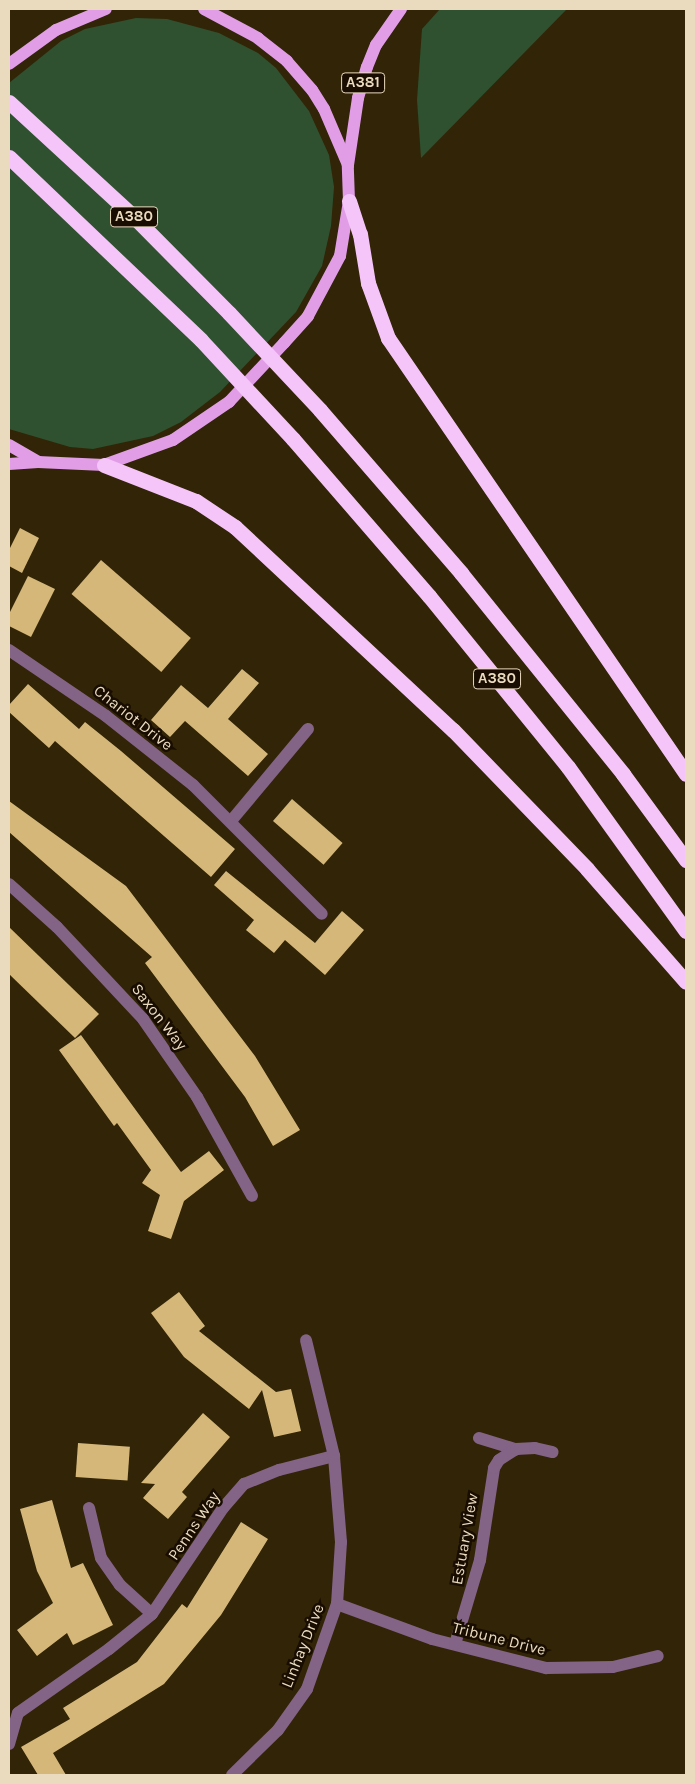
<!DOCTYPE html>
<html>
<head>
<meta charset="utf-8">
<style>
  body { margin:0 }
  #map { position:relative; width:695px; height:1784px; overflow:hidden; background:#322406; font-family:Karla,sans-serif }
  div>[style] { position:absolute }
  [style*='--x'] { left:calc(var(--x)*1px); top:calc(var(--y)*1px); width:calc(var(--w)*1px); rotate:calc(var(--a)*1deg) }
  .green>* { inset:0; background:#2f512f }
  .building>* { inset:0; background:#d5b77a; transform-origin:0 0 }
  .minor>* { height:12px; margin:-6px; padding:0 6px; transform-origin:6px; border-radius:6px; background:#836386 }
  .major>* { height:12px; margin:-6px; padding:0 6px; transform-origin:6px; border-radius:6px; background:#e19ee7 }
  .highway>* { height:15px; margin:-7.5px; padding:0 7.5px; transform-origin:7.5px; border-radius:7.5px; background:#f5c5f9 }
  .highway-bridge>* { height:15px; margin:-7.5px; padding:0 7.5px; transform-origin:7.5px; border-radius:7.5px; background:#f5c5f9 }
  span { translate:-50% -50%; white-space:nowrap; text-align:center; line-height:1.15; -webkit-text-stroke:5px #180d00; paint-order:stroke }
  .shield-label span { padding:1px 4px; background:#180d00; border:1px solid; border-radius:4px; -webkit-text-stroke-width:0 }
  .shield-label { font-size:15px; color:#eadbbf; font-weight:700 }
  .street-label { font-size:16px; color:#eadbbf }
  .frame { position:absolute; inset:0; border:10px solid #eadbbf; pointer-events:none }
</style>
</head>
<body>
<div id="map">
  <div class="green">
    <i style="clip-path:polygon(440px 9px,567px 9px,421px 158px,417px 100px,422px 29px)"></i>
    <i style="clip-path:polygon(136px 18px,167px 19px,219px 33px,258px 53px,276px 68px,309px 111px,329px 155px,334px 187px,331px 226px,322px 266px,296px 312px,220px 392px,181px 422px,153px 436px,93px 449px,70px 447px,9px 429px,9px 83px,61px 41px,85px 29px)"></i>
  </div>
  <div class="building">
    <i style="clip-path:polygon(20px 528px,39px 538px,22px 573px,9px 566px,9px 550px)"></i>
    <i style="left:101px;top:560px;width:119px;height:45px;rotate:41deg"></i>
    <i style="clip-path:polygon(28px 576px,55px 589px,31px 637px,9px 626px,9px 614px)"></i>
    <i style="clip-path:polygon(242px 669px,259px 683px,228px 719px,268px 754px,248px 776px,185px 721px,170px 737px,151px 720px,181px 685px,208px 708px)"></i>
    <i style="clip-path:polygon(28px 684px,79px 729px,85px 722px,121px 751px,235px 849px,211px 877px,55px 741px,49px 748px,9px 712px,9px 705px)"></i>
    <i style="left:292px;top:799px;width:67px;height:29px;rotate:41deg"></i>
    <i style="clip-path:polygon(9px 801px,126px 886px,255px 1056px,300px 1130px,273px 1146px,245px 1097px,145px 963px,152px 957px,9px 832px)"></i>
    <i style="clip-path:polygon(226px 871px,315px 943px,342px 911px,364px 930px,325px 975px,285px 940px,274px 953px,246px 930px,254px 920px,214px 885px)"></i>
    <i style="clip-path:polygon(9px 927px,99px 1014px,75px 1038px,9px 974px)"></i>
    <i style="clip-path:polygon(81px 1035px,181px 1172px,209px 1151px,224px 1170px,184px 1201px,171px 1239px,148px 1231px,160px 1195px,142px 1183px,151px 1170px,117px 1123px,114px 1126px,59px 1050px)"></i>
    <i style="clip-path:polygon(179px 1292px,205px 1326px,199px 1331px,276px 1392px,291px 1389px,301px 1431px,274px 1437px,262px 1390px,249px 1409px,184px 1357px,151px 1313px)"></i>
    <i style="clip-path:polygon(203px 1413px,230px 1437px,182px 1492px,187px 1497px,168px 1519px,143px 1498px,155px 1484px,141px 1483px)"></i>
    <i style="left:78px;top:1443px;width:52px;height:34px;rotate:4deg"></i>
    <i style="clip-path:polygon(52px 1500px,71px 1568px,83px 1563px,113px 1625px,73px 1645px,67px 1633px,37px 1656px,17px 1630px,53px 1603px,37px 1571px,20px 1509px)"></i>
    <i style="clip-path:polygon(241px 1522px,268px 1539px,221px 1615px,164px 1684px,53px 1753px,66px 1775px,38px 1775px,21px 1747px,70px 1719px,63px 1708px,137px 1662px,182px 1604px,187px 1608px)"></i>
  </div>
  <div class="minor">
    <i style="--x:9;--y:650;--w:117;--a:34.2"></i>
    <i style="--x:106;--y:716;--w:111;--a:38.4"></i>
    <i style="--x:193;--y:785;--w:182;--a:45"></i>
    <i style="--x:231;--y:821;--w:120;--a:-50.1"></i>
    <i style="--x:9;--y:884;--w:64;--a:41.9"></i>
    <i style="--x:57;--y:927;--w:126;--a:46.9"></i>
    <i style="--x:143;--y:1019;--w:95;--a:55.3"></i>
    <i style="--x:197;--y:1097;--w:113;--a:60.9"></i>
    <i style="--x:479;--y:1438;--w:39;--a:17"></i>
    <i style="--x:89;--y:1508;--w:51;--a:76.5"></i>
    <i style="--x:101;--y:1558;--w:33;--a:55"></i>
    <i style="--x:120;--y:1585;--w:43;--a:42.2"></i>
    <i style="--x:337;--y:1604;--w:101;--a:20.2"></i>
    <i style="--x:432;--y:1639;--w:118;--a:14.3"></i>
    <i style="--x:546;--y:1668;--w:67;--a:-0.9"></i>
    <i style="--x:613;--y:1667;--w:46;--a:-13.7"></i>
    <i style="--x:455;--y:1644;--w:88;--a:-73.4"></i>
    <i style="--x:480;--y:1560;--w:93;--a:-81.3"></i>
    <i style="--x:494;--y:1468;--w:9;--a:-58"></i>
    <i style="--x:499;--y:1460;--w:20;--a:-33"></i>
    <i style="--x:516;--y:1449;--w:19;--a:-3"></i>
    <i style="--x:535;--y:1448;--w:18;--a:13"></i>
    <i style="--x:9;--y:1744;--w:32;--a:-74"></i>
    <i style="--x:18;--y:1713;--w:111;--a:-35.1"></i>
    <i style="--x:109;--y:1649;--w:55;--a:-39.1"></i>
    <i style="--x:152;--y:1614;--w:128;--a:-56.2"></i>
    <i style="--x:223;--y:1508;--w:32;--a:-49"></i>
    <i style="--x:244;--y:1484;--w:38;--a:-22"></i>
    <i style="--x:279;--y:1470;--w:57;--a:-14.3"></i>
    <i style="--x:232;--y:1775;--w:64;--a:-44.4"></i>
    <i style="--x:278;--y:1730;--w:50;--a:-54.7"></i>
    <i style="--x:307;--y:1689;--w:90;--a:-70.6"></i>
    <i style="--x:337;--y:1604;--w:62;--a:-86.3"></i>
    <i style="--x:341;--y:1542;--w:86;--a:-94.7"></i>
    <i style="--x:334;--y:1456;--w:119;--a:-103.6"></i>
  </div>
  <div class="major">
    <i style="--x:9;--y:64;--w:58;--a:-35.9"></i>
    <i style="--x:56;--y:30;--w:54;--a:-22.8"></i>
    <i style="--x:348;--y:165;--w:68;--a:-81.5"></i>
    <i style="--x:358;--y:98;--w:32;--a:-74"></i>
    <i style="--x:367;--y:67;--w:24;--a:-68"></i>
    <i style="--x:376;--y:45;--w:44;--a:-55.2"></i>
    <i style="--x:9;--y:445;--w:34;--a:30"></i>
    <i style="--x:38;--y:462;--w:66;--a:2.6"></i>
    <i style="--x:104;--y:465;--w:73;--a:-19.9"></i>
    <i style="--x:173;--y:440;--w:68;--a:-34.2"></i>
    <i style="--x:229;--y:402;--w:81;--a:-47"></i>
    <i style="--x:284;--y:343;--w:36;--a:-48"></i>
    <i style="--x:308;--y:316;--w:68;--a:-61.9"></i>
    <i style="--x:340;--y:256;--w:56;--a:-80.7"></i>
    <i style="--x:349;--y:201;--w:36;--a:-92"></i>
    <i style="--x:348;--y:165;--w:61;--a:-113.2"></i>
    <i style="--x:324;--y:109;--w:22;--a:-122"></i>
    <i style="--x:312;--y:90;--w:38;--a:-131"></i>
    <i style="--x:287;--y:61;--w:37;--a:-142"></i>
    <i style="--x:258;--y:38;--w:61;--a:-151.8"></i>
    <i style="--x:9;--y:464;--w:29;--a:-4"></i>
  </div>
  <div class="highway">
    <i style="--x:9;--y:102;--w:166;--a:42.6"></i>
    <i style="--x:131;--y:214;--w:139;--a:45.3"></i>
    <i style="--x:9;--y:157;--w:265;--a:43.6"></i>
    <i style="--x:349;--y:201;--w:35;--a:72"></i>
    <i style="--x:360;--y:234;--w:50;--a:80.7"></i>
    <i style="--x:368;--y:283;--w:59;--a:70"></i>
    <i style="--x:388;--y:338;--w:528;--a:55.65"></i>
    <i style="--x:320;--y:410;--w:216;--a:49.1"></i>
    <i style="--x:461;--y:573;--w:258;--a:51.1"></i>
    <i style="--x:623;--y:774;--w:107;--a:53.8"></i>
    <i style="--x:293;--y:439;--w:208;--a:49.1"></i>
    <i style="--x:429;--y:596;--w:220;--a:50.9"></i>
    <i style="--x:568;--y:767;--w:202;--a:54.3"></i>
    <i style="--x:104;--y:465;--w:99;--a:21.4"></i>
    <i style="--x:196;--y:501;--w:47;--a:33.7"></i>
    <i style="--x:235;--y:527;--w:298;--a:43"></i>
    <i style="--x:453;--y:730;--w:193;--a:46"></i>
    <i style="--x:587;--y:869;--w:150;--a:48.8"></i>
  </div>
  <div class="highway-bridge">
    <i style="--x:229;--y:313;--w:133;--a:46.8"></i>
    <i style="--x:201;--y:340;--w:135;--a:47.1"></i>
  </div>
  <div class="shield-label">
    <span style="left:363px;top:83px">A381</span>
    <span style="left:134px;top:217px">A380</span>
    <span style="left:497px;top:679px">A380</span>
  </div>
  <div class="street-label">
    <span style="left:133px;top:718px;rotate:38deg">Chariot Drive</span>
    <span style="left:159px;top:1017px;rotate:52deg">Saxon Way</span>
    <span style="left:194px;top:1526px;rotate:-56deg">Penns Way</span>
    <span style="left:465px;top:1539px;rotate:-80deg">Estuary View</span>
    <span style="left:499px;top:1639px;rotate:14deg">Tribune Drive</span>
    <span style="left:303px;top:1646px;rotate:-68deg">Linhay Drive</span>
  </div>
  <div class="frame"></div>
</div>
</body>
</html>
